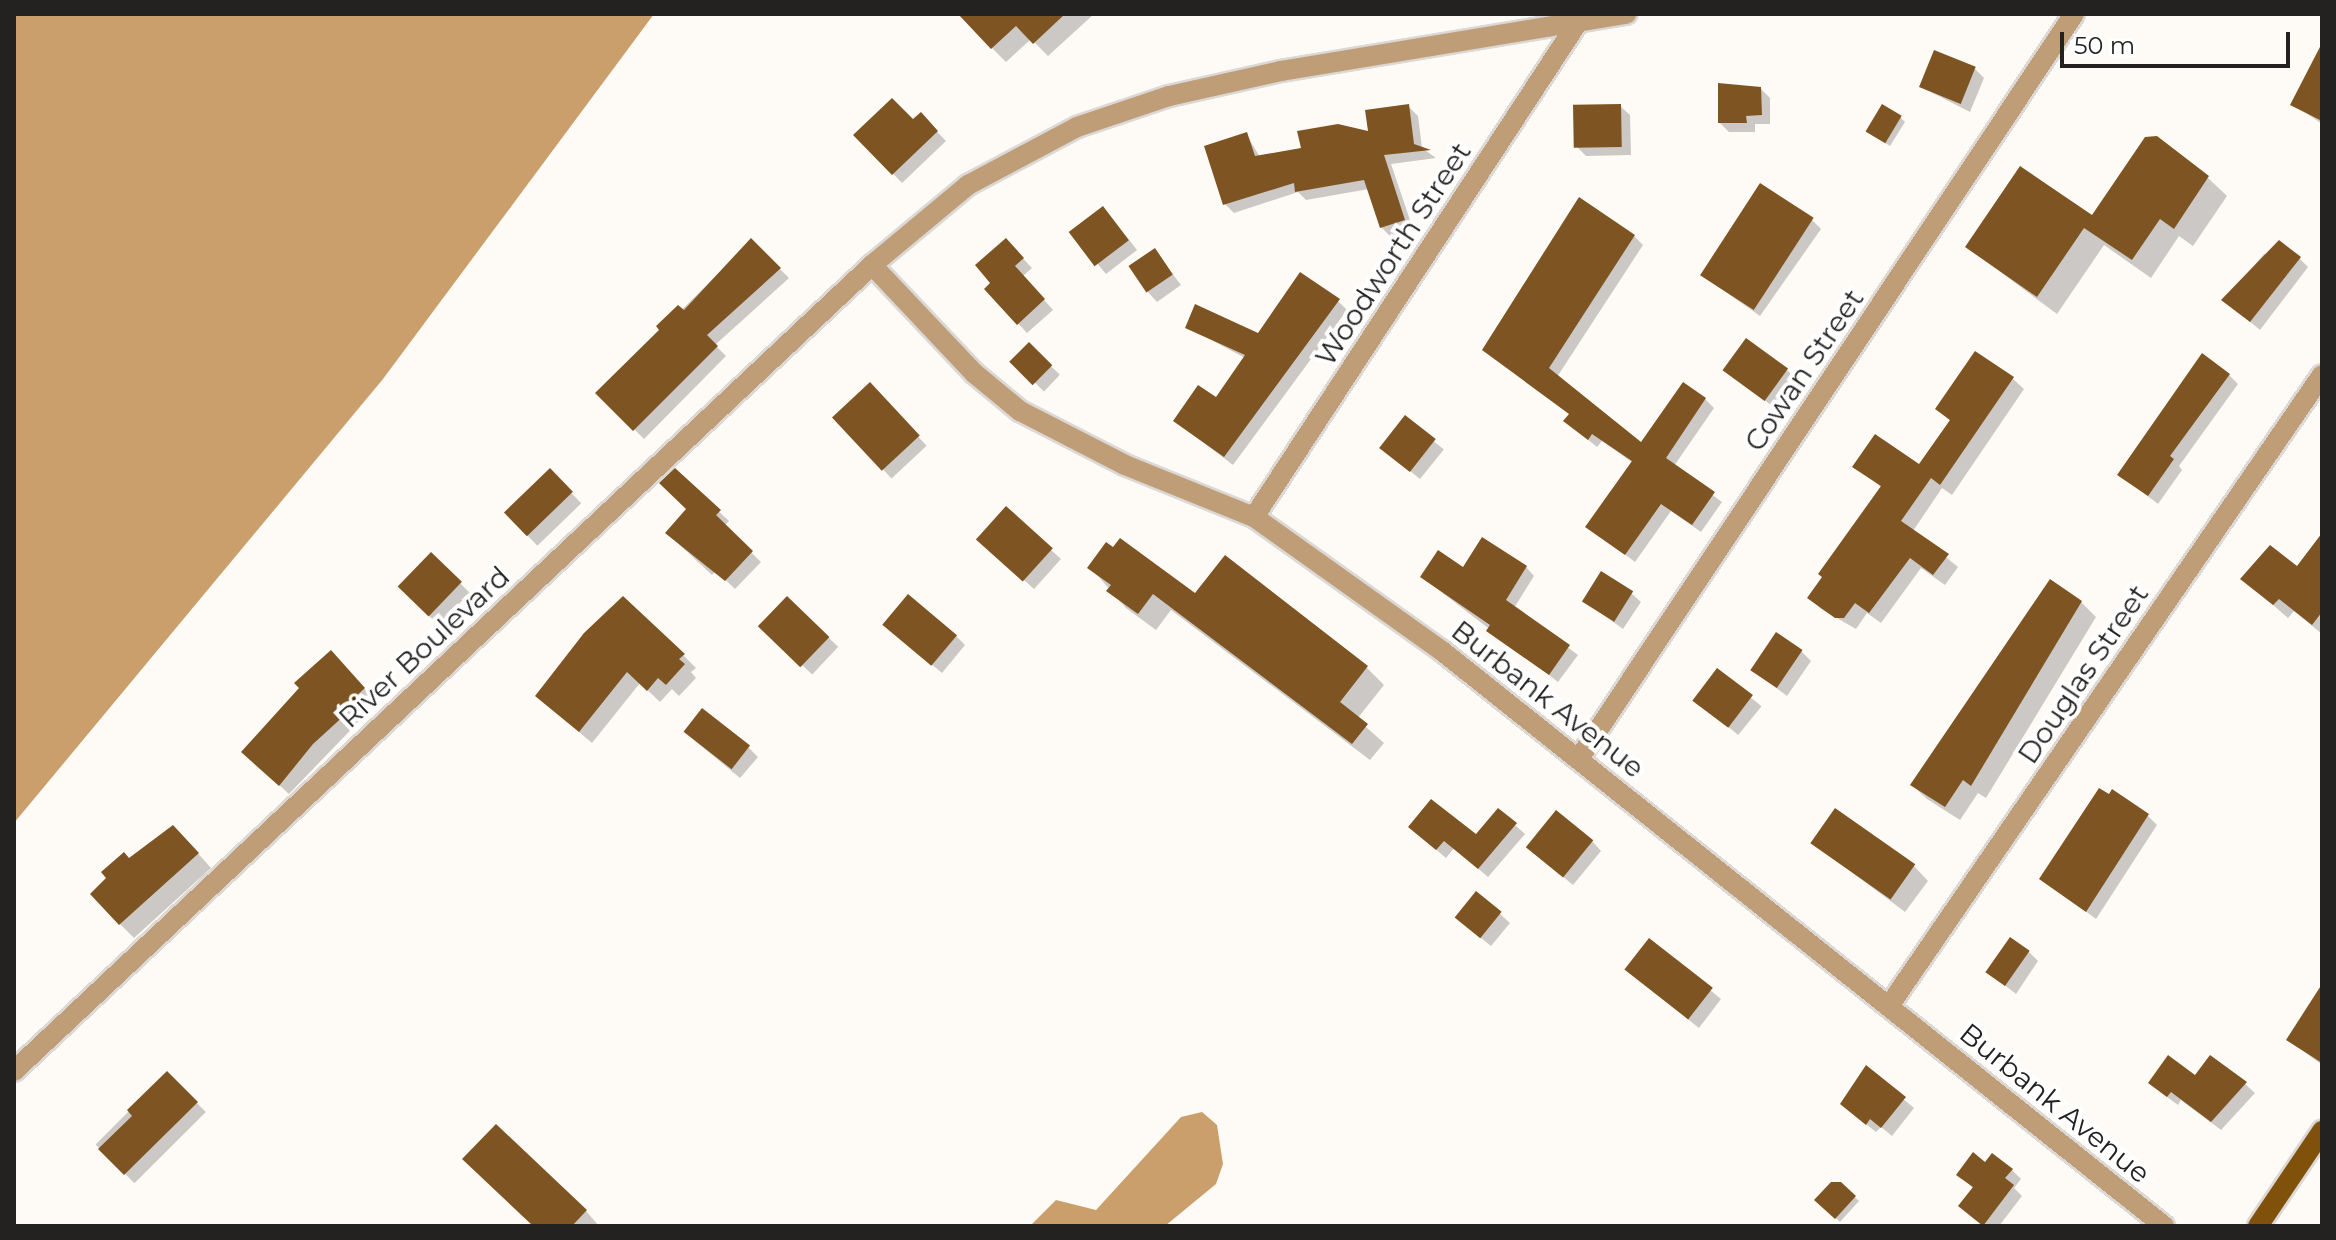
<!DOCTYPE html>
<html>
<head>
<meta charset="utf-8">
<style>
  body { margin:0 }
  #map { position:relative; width:2336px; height:1240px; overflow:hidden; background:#fefbf7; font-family:Montserrat,sans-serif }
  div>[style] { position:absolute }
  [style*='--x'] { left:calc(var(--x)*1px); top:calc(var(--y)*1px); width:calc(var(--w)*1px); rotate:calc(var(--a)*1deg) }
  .water>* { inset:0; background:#cb9f6c }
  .shadow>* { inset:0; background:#0003; transform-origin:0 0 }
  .building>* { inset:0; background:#7e5522; transform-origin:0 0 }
  .roads { filter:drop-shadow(2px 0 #dbd8d5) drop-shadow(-2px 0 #dbd8d5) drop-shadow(0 2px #dbd8d5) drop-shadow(0 -2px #dbd8d5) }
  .minor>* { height:20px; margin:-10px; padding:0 10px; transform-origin:10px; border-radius:10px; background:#bf9d77 }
  .major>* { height:20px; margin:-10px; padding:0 10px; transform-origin:10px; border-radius:10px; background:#80510b }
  span { translate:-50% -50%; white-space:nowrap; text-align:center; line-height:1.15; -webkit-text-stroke:8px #fff; paint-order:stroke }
  .street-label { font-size:28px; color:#232221 }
  .frame { position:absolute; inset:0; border:16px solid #232221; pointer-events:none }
  .scale { position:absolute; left:2060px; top:32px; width:230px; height:36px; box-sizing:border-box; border:4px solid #232221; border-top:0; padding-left:10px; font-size:24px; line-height:28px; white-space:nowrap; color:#232221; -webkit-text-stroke:6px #fff; paint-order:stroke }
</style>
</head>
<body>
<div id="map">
  <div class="water">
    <i style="clip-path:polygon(14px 14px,654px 14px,383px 379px,14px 823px)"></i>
    <i style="clip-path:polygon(1202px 1112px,1217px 1125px,1223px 1164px,1216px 1184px,1165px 1226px,1030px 1226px,1056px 1200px,1096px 1210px,1181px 1117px)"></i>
  </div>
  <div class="shadow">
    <i style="clip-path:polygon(976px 14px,1094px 14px,1048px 56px,1031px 39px,1006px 62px,992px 48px)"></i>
    <i style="clip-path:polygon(1975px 69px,1984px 78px,1970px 112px,1921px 87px)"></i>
    <i style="clip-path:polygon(2322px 85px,2322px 124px,2293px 104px)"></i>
    <i style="clip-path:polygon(1761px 89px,1770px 98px,1770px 124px,1755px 124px,1755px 132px,1729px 132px,1720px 123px)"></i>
    <i style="clip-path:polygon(1620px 106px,1630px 115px,1631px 155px,1586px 156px,1577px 147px)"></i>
    <i style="clip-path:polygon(1409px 107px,1418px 116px,1422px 148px,1436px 158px,1391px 164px,1413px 229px,1390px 236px,1381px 227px,1369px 189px,1306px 200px,1298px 192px,1234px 213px,1225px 204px,1246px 134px,1260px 157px,1370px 134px)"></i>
    <i style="clip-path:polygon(921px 115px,946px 141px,902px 183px,856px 135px,913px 122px)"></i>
    <i style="clip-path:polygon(1900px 117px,1905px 122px,1890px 146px,1872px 135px)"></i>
    <i style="clip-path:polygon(2208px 178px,2227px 196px,2193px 246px,2179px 236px,2151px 278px,2104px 245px,2057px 314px,1967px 247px,2092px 218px)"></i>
    <i style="clip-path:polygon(1112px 218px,1137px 250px,1106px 274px,1072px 233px)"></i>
    <i style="clip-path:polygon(1812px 220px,1821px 229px,1760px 316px,1700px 274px)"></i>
    <i style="clip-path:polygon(1634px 236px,1643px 245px,1557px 377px,1641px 445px,1705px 399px,1714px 408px,1674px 466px,1722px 502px,1701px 532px,1671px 511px,1635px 562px,1588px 526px,1633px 463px,1602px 441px,1597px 447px,1575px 429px,1571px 415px,1484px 350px)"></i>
    <i style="clip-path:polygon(751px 241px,789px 278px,715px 345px,726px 356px,644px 439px,598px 393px)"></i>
    <i style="clip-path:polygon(1015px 250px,1032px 268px,1023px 276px,1053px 310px,1027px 333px,987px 289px)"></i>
    <i style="clip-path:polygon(1155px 251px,1181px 285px,1157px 302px,1148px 292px)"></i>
    <i style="clip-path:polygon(2264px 254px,2299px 258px,2308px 267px,2260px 330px,2224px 300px)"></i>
    <i style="clip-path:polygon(1338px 301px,1347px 310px,1233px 465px,1175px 421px,1216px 400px,1245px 358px,1187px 327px,1259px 335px)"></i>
    <i style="left:1029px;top:345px;width:43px;height:23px;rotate:44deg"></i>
    <i style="clip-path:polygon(1787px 370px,1796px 379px,1775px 408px,1725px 371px)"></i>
    <i style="clip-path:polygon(2229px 375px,2238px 384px,2179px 466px,2182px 470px,2158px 504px,2120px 475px)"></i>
    <i style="clip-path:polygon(2012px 378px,2024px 389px,1952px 495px,1942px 488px,1913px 531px,1958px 567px,1945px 585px,1921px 568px,1881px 623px,1867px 613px,1856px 629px,1821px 609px,1810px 598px,1882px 488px,1855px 466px,1919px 466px,1951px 422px,1938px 409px)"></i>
    <i style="left:870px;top:385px;width:83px;height:48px;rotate:47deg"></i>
    <i style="left:1405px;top:418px;width:50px;height:38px;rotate:39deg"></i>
    <i style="left:550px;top:471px;width:45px;height:61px;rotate:46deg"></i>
    <i style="clip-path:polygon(675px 471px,729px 521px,724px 526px,761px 562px,735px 589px,716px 571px,712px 575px,667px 533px,689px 509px)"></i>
    <i style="clip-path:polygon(1006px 509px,1061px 559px,1034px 589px,988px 548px)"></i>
    <i style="clip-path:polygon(2322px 540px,2322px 634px,2294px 611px,2288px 618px,2243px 579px,2297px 568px)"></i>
    <i style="left:431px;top:554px;width:55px;height:45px;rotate:45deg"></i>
    <i style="clip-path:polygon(1090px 567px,1195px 595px,1367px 668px,1384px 685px,1357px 719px,1384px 743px,1370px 760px,1171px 610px,1156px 630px,1126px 608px)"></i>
    <i style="clip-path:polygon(1526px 567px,1534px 576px,1514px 608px,1578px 655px,1558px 682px,1422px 577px)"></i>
    <i style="clip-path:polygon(1631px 593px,1641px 602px,1623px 629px,1584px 601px)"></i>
    <i style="left:787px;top:599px;width:70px;height:38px;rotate:43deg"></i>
    <i style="clip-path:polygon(2081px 602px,2096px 617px,1986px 798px,1978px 793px,1960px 820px,1927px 799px,1912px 785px)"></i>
    <i style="clip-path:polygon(895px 634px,956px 636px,965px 645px,942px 673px)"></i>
    <i style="clip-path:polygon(1801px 651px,1811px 661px,1787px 696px,1752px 670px)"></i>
    <i style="clip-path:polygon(683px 655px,696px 668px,691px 672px,696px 678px,679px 696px,672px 689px,660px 702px,640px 683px,592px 743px,537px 696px)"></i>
    <i style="clip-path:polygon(340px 662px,373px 698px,362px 708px,367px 713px,289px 794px,253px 761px)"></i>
    <i style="left:1718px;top:671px;width:56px;height:37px;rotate:39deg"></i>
    <i style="clip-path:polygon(694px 740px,749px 748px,758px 757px,740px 778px)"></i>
    <i style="clip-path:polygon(2147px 815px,2157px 825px,2096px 919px,2042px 879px)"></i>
    <i style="clip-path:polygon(1515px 825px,1525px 834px,1488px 877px,1454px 848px,1446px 858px,1420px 836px,1476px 836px)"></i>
    <i style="clip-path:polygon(187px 841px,211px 868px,134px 938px,120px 924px,109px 879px,130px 860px)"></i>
    <i style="clip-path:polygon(1592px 841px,1601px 851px,1573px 885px,1538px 856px)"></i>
    <i style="clip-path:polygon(1813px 843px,1914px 866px,1928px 881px,1905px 912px)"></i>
    <i style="clip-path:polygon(1500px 914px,1510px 923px,1491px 946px,1466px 926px)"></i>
    <i style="clip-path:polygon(1649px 940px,1721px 999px,1699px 1028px,1636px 978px)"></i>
    <i style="clip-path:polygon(2029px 952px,2038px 961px,2016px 994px,1988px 972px)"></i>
    <i style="clip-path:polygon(2322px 1000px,2322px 1065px,2289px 1040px)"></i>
    <i style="clip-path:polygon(1866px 1068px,1914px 1108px,1892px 1136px,1881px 1127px,1876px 1132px,1852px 1113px)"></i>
    <i style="left:167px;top:1073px;width:55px;height:101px;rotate:45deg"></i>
    <i style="clip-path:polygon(2195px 1078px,2245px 1084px,2255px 1093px,2221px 1130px,2181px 1100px,2178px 1105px,2160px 1092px)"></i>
    <i style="clip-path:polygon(1985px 1164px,2012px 1170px,2021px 1179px,2014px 1188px,2022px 1196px,1999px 1226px,1984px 1226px,1970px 1215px,1974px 1189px,1959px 1175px)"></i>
    <i style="clip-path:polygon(1840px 1184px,1859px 1201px,1840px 1222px,1817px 1200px)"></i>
    <i style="clip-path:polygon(586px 1211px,599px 1226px,535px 1226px)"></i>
  </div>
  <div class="building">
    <i style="clip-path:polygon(958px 14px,1065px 14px,1033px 44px,1016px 26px,991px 49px)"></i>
    <i style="clip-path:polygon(2322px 43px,2322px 121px,2290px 105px)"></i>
    <i style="left:1934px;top:50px;width:45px;height:40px;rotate:22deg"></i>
    <i style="clip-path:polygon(1718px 83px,1761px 87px,1762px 115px,1746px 116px,1747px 123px,1718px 123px)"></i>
    <i style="clip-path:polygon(892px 98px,913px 119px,921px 112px,938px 131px,892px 175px,853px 135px)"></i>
    <i style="clip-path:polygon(1409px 104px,1414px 144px,1431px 150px,1384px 155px,1405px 220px,1380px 228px,1364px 180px,1295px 192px,1294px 183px,1223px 205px,1204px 146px,1247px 132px,1255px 156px,1301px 148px,1297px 131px,1338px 124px,1368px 131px,1365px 110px)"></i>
    <i style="left:1621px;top:104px;width:43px;height:48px;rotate:89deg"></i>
    <i style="left:1882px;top:104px;width:23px;height:32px;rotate:31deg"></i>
    <i style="clip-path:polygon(2157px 136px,2209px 176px,2174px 229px,2160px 219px,2132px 260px,2084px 228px,2037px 297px,1965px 247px,2020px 166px,2092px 215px,2145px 137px)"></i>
    <i style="left:1760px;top:183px;width:64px;height:110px;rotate:33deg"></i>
    <i style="clip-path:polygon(1579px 197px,1635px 235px,1549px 368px,1641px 442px,1683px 382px,1706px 398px,1666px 458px,1715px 492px,1692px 525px,1661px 504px,1625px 555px,1585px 527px,1632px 461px,1592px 434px,1588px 440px,1563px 421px,1569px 414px,1482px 350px)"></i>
    <i style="left:1103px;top:206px;width:43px;height:43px;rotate:53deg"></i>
    <i style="clip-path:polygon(751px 238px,781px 268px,707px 335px,718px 346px,633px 431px,595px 393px,659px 330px,656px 326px,678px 305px,684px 310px)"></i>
    <i style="clip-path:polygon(1006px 238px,1024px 258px,1015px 266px,1045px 299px,1017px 325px,984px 289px,990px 283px,975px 265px)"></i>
    <i style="clip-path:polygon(2279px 240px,2301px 257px,2250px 322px,2221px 300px)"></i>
    <i style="left:1155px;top:248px;width:32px;height:32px;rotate:56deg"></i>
    <i style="clip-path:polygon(1300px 272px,1340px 299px,1224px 457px,1173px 421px,1198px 385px,1216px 397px,1245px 355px,1185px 328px,1195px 304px,1258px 333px)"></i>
    <i style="left:1746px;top:338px;width:52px;height:40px;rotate:36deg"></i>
    <i style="left:1029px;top:342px;width:33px;height:28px;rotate:45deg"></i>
    <i style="clip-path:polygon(1975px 351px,2014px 377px,1940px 485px,1931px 478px,1901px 521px,1949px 554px,1933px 575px,1910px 558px,1869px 613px,1855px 603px,1844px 618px,1835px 618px,1807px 598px,1822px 577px,1818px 574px,1881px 486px,1852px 467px,1875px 434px,1919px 464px,1950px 420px,1935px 409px)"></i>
    <i style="clip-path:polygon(2202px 353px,2230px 374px,2170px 456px,2174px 459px,2148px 496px,2117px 475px)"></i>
    <i style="left:870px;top:382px;width:73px;height:52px;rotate:47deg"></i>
    <i style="left:1405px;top:415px;width:39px;height:42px;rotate:38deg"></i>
    <i style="left:550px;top:468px;width:33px;height:64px;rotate:46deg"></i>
    <i style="clip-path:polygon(675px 468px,721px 510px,716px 515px,753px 551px,725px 581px,665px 533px,686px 509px,659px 483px)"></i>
    <i style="left:1006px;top:506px;width:63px;height:45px;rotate:42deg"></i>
    <i style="clip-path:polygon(2322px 533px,2322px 612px,2312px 625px,2279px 599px,2273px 605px,2240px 579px,2270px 545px,2297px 566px)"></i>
    <i style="clip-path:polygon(1482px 537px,1527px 566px,1506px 600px,1570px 645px,1549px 675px,1486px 631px,1490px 625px,1420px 577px,1438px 550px,1463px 567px)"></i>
    <i style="clip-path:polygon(1120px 538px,1195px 593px,1225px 555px,1368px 666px,1340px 702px,1368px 724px,1352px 744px,1153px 594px,1138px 614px,1106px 591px,1111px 585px,1087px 568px,1106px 542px,1113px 547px)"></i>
    <i style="left:431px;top:552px;width:43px;height:48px;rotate:44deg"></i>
    <i style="left:1601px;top:571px;width:38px;height:36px;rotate:32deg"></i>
    <i style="clip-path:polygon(2050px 579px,2082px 601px,1971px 786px,1963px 780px,1945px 807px,1910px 785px)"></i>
    <i style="left:908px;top:594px;width:64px;height:40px;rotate:40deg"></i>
    <i style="clip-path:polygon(623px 596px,685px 654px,679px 659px,685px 664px,666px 685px,658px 678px,647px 691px,627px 672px,579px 732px,535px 696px,584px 633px)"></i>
    <i style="left:787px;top:596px;width:59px;height:42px;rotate:44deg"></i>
    <i style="left:1776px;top:632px;width:32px;height:46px;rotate:34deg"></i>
    <i style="clip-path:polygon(331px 650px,365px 688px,355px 697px,359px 702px,313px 744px,279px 786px,241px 752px,299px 688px,294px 683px)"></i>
    <i style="left:1717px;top:668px;width:45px;height:41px;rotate:37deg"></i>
    <i style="left:702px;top:708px;width:61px;height:30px;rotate:38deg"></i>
    <i style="clip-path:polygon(2099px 788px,2109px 794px,2112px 789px,2149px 814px,2086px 912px,2039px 879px)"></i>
    <i style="clip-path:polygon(1431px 799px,1476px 834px,1498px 808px,1517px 823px,1478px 869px,1444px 841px,1436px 850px,1408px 827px)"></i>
    <i style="left:1835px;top:808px;width:98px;height:43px;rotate:35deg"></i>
    <i style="left:1556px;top:810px;width:48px;height:48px;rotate:39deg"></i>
    <i style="clip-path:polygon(173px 825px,199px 853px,119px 925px,90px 894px,106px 878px,101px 872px,124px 852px,129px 858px)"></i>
    <i style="left:1476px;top:891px;width:33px;height:34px;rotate:39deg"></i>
    <i style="left:2010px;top:937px;width:24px;height:43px;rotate:35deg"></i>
    <i style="left:1649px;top:938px;width:81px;height:40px;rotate:38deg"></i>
    <i style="clip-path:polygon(2322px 984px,2322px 1063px,2286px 1040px)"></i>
    <i style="clip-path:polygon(2168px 1055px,2195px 1075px,2210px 1055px,2247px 1082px,2211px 1122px,2171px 1092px,2167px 1097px,2148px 1083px)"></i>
    <i style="clip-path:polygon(1866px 1065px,1906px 1097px,1881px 1128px,1870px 1119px,1866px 1125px,1840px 1104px)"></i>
    <i style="clip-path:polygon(167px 1071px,198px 1102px,124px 1175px,98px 1149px,132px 1116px,127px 1110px)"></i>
    <i style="clip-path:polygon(496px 1124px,587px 1210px,572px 1226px,533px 1226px,462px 1159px)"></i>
    <i style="clip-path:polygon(1973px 1152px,1985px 1162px,1992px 1153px,2013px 1169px,2005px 1178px,2014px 1185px,1983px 1226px,1958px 1206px,1973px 1187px,1956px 1175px)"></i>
    <i style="clip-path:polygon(1831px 1182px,1841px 1182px,1856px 1196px,1835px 1219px,1814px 1200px)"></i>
  </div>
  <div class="roads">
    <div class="minor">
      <i style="--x:872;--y:265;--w:149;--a:46.6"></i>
      <i style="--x:974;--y:373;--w:60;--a:39.6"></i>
      <i style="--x:1020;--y:411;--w:118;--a:27.2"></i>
      <i style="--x:1125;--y:465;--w:139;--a:22"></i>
      <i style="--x:1254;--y:517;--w:231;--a:35.5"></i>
      <i style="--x:1442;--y:651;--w:923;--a:38.53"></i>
      <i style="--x:1254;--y:517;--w:592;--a:-56.79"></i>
      <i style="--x:1580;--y:757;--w:892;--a:-56.38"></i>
      <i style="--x:1889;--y:1006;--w:765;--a:-55.54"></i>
      <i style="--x:14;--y:1071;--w:1177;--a:-43.21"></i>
      <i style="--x:872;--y:265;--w:125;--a:-39.8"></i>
      <i style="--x:968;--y:185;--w:123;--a:-28"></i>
      <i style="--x:1077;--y:127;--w:97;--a:-18.6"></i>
      <i style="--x:1169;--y:96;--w:115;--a:-12.6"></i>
      <i style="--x:1281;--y:71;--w:350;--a:-9.4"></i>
    </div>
    <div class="major">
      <i style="--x:2258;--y:1226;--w:115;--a:-56"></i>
    </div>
  </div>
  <div class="street-label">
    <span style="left:1393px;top:254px;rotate:-57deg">Woodworth Street</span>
    <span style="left:1804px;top:370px;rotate:-56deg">Cowan Street</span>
    <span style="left:424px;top:647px;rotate:-43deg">River Boulevard</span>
    <span style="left:2083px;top:674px;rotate:-56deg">Douglas Street</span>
    <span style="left:1548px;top:699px;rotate:38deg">Burbank Avenue</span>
    <span style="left:2055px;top:1103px;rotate:39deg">Burbank Avenue</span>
  </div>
  <div class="frame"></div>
  <div class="scale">50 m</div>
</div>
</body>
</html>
